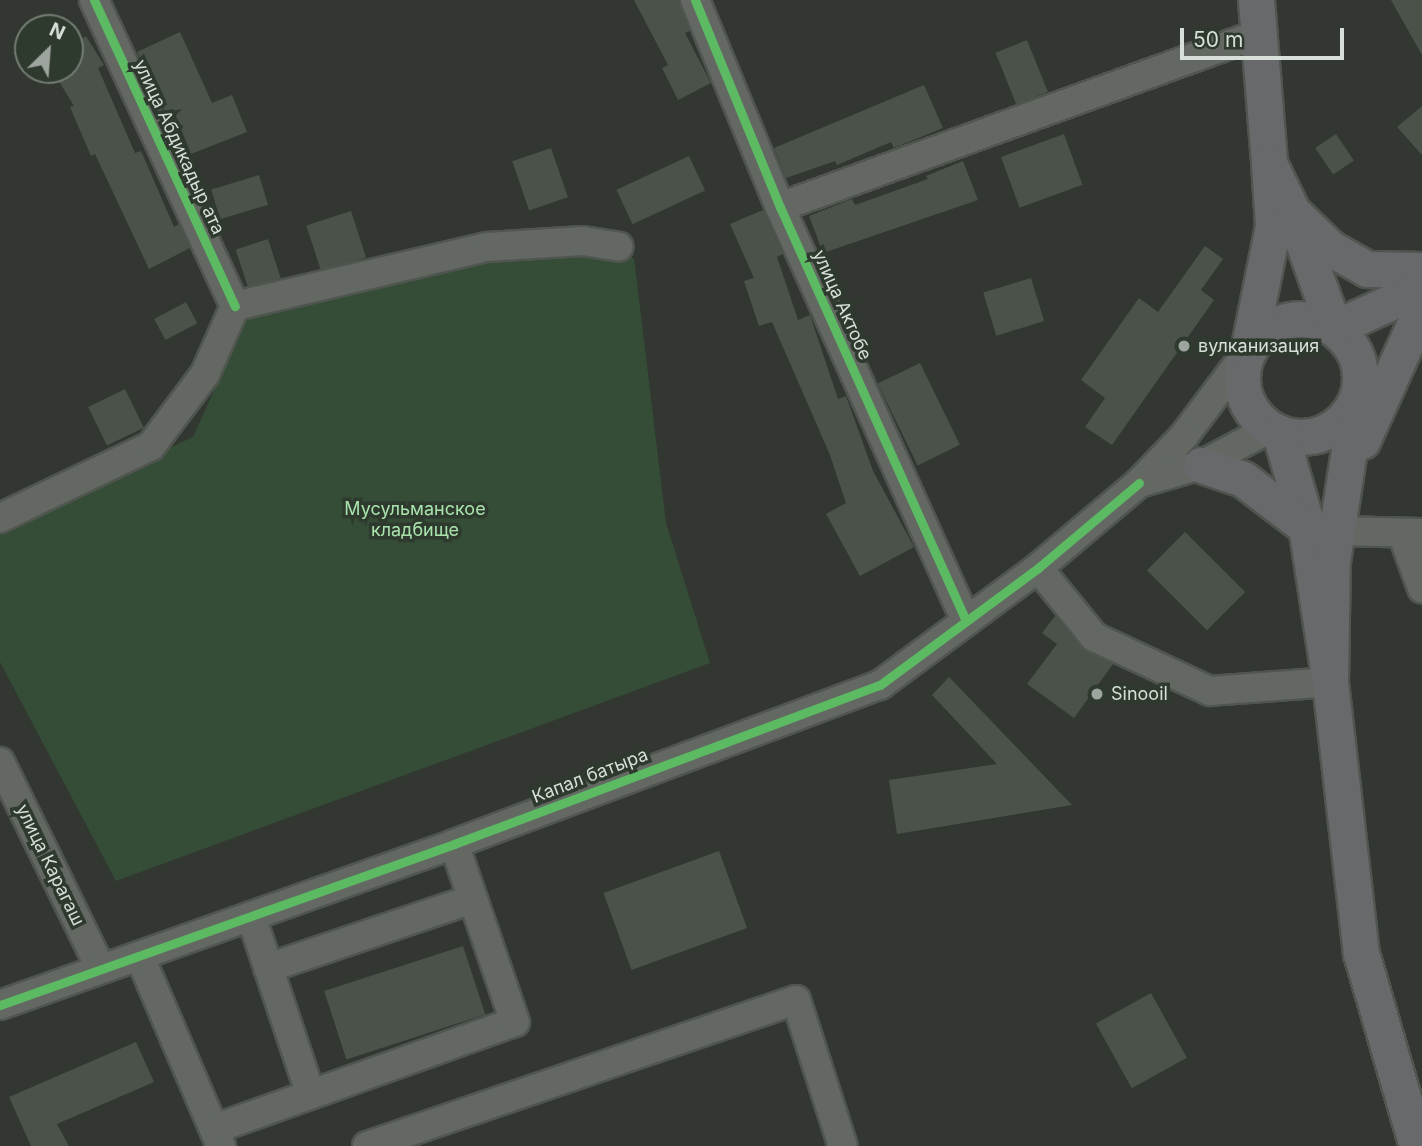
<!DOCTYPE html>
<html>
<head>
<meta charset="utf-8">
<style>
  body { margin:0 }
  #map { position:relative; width:1422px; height:1146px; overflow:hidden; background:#323732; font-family:Inter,sans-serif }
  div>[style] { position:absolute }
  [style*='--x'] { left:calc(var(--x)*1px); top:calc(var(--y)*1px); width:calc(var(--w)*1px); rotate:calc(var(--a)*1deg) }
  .green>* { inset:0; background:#354d36 }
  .building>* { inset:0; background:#4a524a; transform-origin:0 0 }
  .roads { filter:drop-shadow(2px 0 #505550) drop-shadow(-2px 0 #505550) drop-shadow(0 2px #505550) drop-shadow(0 -2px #505550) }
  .minor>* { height:28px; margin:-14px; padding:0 14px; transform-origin:14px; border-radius:14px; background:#636863 }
  .major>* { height:35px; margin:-17.5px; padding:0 17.5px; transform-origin:17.5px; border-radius:17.5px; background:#68696b }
  .major>.ring { margin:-17.5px; padding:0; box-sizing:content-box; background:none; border:35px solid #68696b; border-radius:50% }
  .cycleway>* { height:9px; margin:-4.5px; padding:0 4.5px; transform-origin:4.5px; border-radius:4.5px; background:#5cba63 }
  .dots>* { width:19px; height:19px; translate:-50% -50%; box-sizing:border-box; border:4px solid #2f3a2f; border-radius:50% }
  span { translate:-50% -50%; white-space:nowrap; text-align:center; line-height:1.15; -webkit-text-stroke:7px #2f3a2f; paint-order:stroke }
  .street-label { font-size:18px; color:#d8dfd8 }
  .poi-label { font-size:18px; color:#d8dfd8 }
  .left { translate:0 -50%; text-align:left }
  .park-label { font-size:18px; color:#a8e3ac }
  .north { position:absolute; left:14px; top:14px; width:70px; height:70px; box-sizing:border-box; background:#2f3a2f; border:2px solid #737c73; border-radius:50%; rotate:25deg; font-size:19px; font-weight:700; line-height:28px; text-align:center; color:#d8dfd8 }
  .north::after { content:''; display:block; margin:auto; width:24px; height:32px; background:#9ea49e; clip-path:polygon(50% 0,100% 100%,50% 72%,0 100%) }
  .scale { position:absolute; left:1180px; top:28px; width:164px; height:32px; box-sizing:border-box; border:4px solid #d8dfd8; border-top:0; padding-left:9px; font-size:21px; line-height:24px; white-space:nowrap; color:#d8dfd8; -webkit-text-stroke:5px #2f3a2f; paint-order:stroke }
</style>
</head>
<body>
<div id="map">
  <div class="green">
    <i style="clip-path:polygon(516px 252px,590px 252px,634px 258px,666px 523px,710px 663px,116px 881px,0 662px,0 526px,193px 437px,248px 316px,424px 278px)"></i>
  </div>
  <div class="building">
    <i style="clip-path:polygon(634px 0,679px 0,690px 31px,685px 33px,711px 83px,678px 100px,662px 68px,668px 65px)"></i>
    <i style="clip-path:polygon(1391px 0,1422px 0,1422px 55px)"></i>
    <i style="clip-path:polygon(180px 32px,212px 103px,232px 95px,247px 132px,191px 154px,173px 109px,165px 112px,137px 52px)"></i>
    <i style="clip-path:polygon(86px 36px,104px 65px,98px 68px,135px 153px,141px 151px,174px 227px,179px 224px,190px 248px,149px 269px,95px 154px,91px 156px,70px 107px,74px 106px,52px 70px,70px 70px,70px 46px)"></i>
    <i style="left:1027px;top:40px;width:56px;height:34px;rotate:68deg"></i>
    <i style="clip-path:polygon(924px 85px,943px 128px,894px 148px,891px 142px,837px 165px,835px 161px,786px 178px,774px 148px)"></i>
    <i style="clip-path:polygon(1422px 106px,1422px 155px,1397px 127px)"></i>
    <i style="left:1064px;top:134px;width:54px;height:67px;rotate:70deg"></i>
    <i style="left:1336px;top:134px;width:32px;height:25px;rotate:56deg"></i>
    <i style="left:551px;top:148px;width:52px;height:41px;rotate:71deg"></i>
    <i style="left:689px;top:156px;width:38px;height:80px;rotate:65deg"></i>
    <i style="clip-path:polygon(963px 161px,978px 200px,823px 253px,809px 216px,852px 199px,855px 205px,928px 179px,926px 176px)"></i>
    <i style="left:259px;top:175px;width:31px;height:50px;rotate:73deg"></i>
    <i style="clip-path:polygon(763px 210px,783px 254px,777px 257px,798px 320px,810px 315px,838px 399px,846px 396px,873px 471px,914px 547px,860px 576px,826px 514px,846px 503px,830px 455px,772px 322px,759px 326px,744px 281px,754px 278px,730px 224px)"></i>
    <i style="left:351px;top:211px;width:49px;height:47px;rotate:72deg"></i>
    <i style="left:268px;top:239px;width:41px;height:34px;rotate:72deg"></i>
    <i style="clip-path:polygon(1205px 246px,1223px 259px,1201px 290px,1214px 300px,1112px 445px,1085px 427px,1105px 398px,1081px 380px,1139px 298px,1158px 312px)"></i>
    <i style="left:1031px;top:278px;width:45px;height:50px;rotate:73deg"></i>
    <i style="left:186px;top:302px;width:24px;height:36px;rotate:62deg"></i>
    <i style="left:920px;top:363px;width:91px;height:47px;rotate:64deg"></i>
    <i style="left:125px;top:389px;width:43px;height:41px;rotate:64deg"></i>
    <i style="left:1185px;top:532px;width:85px;height:54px;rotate:45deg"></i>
    <i style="clip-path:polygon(1055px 616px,1082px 648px,1113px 664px,1074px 718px,1027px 684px,1057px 644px,1042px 633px)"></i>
    <i style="clip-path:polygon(949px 677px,1072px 805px,897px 834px,889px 780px,997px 764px,932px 695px)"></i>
    <i style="left:719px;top:851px;width:82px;height:123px;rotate:70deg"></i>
    <i style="left:463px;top:946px;width:72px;height:146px;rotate:72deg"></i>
    <i style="left:1151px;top:993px;width:74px;height:63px;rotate:61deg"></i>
    <i style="clip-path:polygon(136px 1042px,154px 1082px,57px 1124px,69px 1146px,31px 1146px,9px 1097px)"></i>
  </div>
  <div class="roads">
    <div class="minor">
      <i style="--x:94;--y:0;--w:337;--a:65.3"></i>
      <i style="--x:695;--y:0;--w:224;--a:67.7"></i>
      <i style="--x:780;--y:207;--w:454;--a:65.8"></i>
      <i style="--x:780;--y:207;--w:506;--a:-19.87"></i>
      <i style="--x:235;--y:306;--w:259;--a:-13.2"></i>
      <i style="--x:487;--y:247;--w:96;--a:-3.6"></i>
      <i style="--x:583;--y:241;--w:36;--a:9"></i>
      <i style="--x:1248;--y:351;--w:106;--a:127"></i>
      <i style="--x:1184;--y:436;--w:65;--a:133.8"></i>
      <i style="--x:1139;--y:483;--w:65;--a:-16.2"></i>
      <i style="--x:1201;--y:465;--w:79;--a:-27.9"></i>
      <i style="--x:0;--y:518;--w:167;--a:-25.5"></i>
      <i style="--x:151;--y:446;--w:90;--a:-53.1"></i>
      <i style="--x:205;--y:374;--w:74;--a:-66.2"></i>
      <i style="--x:1337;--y:531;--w:85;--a:1.3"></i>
      <i style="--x:1402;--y:533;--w:59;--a:70"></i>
      <i style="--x:1038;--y:568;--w:89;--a:50.9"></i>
      <i style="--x:1094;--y:637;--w:128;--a:25"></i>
      <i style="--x:1210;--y:691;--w:120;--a:-4.3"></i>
      <i style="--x:0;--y:762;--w:230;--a:64"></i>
      <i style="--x:251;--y:916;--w:186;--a:71.5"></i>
      <i style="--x:140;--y:957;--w:206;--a:66.8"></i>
      <i style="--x:268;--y:968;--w:216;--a:-18.6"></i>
      <i style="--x:0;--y:1005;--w:482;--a:-19.5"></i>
      <i style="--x:454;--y:844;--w:455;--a:-20.5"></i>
      <i style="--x:880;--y:685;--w:197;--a:-36.5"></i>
      <i style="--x:1038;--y:568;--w:132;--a:-40.1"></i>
      <i style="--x:214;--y:1129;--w:319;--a:-19.6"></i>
      <i style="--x:515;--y:1022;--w:188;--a:-108.9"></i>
      <i style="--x:367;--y:1146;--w:453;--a:-18.8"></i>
      <i style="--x:796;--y:1000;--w:153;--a:72.2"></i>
    </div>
    <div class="major">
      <i style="--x:1256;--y:0;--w:164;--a:85.4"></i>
      <i style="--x:1297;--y:216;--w:46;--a:44.1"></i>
      <i style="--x:1330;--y:248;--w:43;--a:29.6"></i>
      <i style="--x:1367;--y:269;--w:55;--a:1"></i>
      <i class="ring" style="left:1242px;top:319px;width:83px;height:83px"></i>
      <i style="--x:1334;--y:328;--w:97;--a:-24.4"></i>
      <i style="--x:1248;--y:351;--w:127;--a:-78.7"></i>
      <i style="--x:1273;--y:226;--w:63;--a:-93.6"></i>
      <i style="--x:1269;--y:163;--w:53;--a:64.4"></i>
      <i style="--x:1292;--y:211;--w:124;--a:70.3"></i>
      <i style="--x:1280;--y:433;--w:90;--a:73.8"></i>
      <i style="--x:1305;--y:519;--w:165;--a:81.3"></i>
      <i style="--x:1330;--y:682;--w:121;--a:-89.1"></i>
      <i style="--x:1332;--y:561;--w:165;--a:-81.3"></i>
      <i style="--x:1362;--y:441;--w:141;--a:-65.8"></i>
      <i style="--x:1201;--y:465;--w:44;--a:18.4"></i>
      <i style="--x:1243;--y:479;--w:81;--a:37.4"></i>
      <i style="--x:1330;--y:682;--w:273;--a:83.5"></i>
      <i style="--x:1361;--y:953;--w:201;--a:73.8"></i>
    </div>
  </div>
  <div class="cycleway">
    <i style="--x:94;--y:0;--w:337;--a:65.3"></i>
    <i style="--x:695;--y:0;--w:224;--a:67.7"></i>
    <i style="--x:780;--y:207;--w:454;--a:65.8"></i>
    <i style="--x:0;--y:1005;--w:482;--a:-19.5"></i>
    <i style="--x:454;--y:844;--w:455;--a:-20.5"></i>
    <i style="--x:880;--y:685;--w:197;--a:-36.5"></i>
    <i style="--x:1038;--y:568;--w:132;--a:-40.1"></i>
  </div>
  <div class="dots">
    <i style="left:1184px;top:346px;background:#9ea49e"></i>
    <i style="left:1097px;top:694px;background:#9ea49e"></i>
  </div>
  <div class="street-label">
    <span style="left:179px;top:147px;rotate:65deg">улица Абдикадыр ата</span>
    <span style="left:842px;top:305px;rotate:66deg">улица Актобе</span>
    <span style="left:590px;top:776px;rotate:-21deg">Капал батыра</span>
    <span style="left:50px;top:865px;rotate:64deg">улица Карагаш</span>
  </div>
  <div class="poi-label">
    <span class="left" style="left:1198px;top:346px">вулканизация</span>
    <span class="left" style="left:1111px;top:694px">Sinooil</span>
  </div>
  <div class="park-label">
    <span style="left:415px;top:520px">Мусульманское<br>кладбище</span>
  </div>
  <div class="north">N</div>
  <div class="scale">50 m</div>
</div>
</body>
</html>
